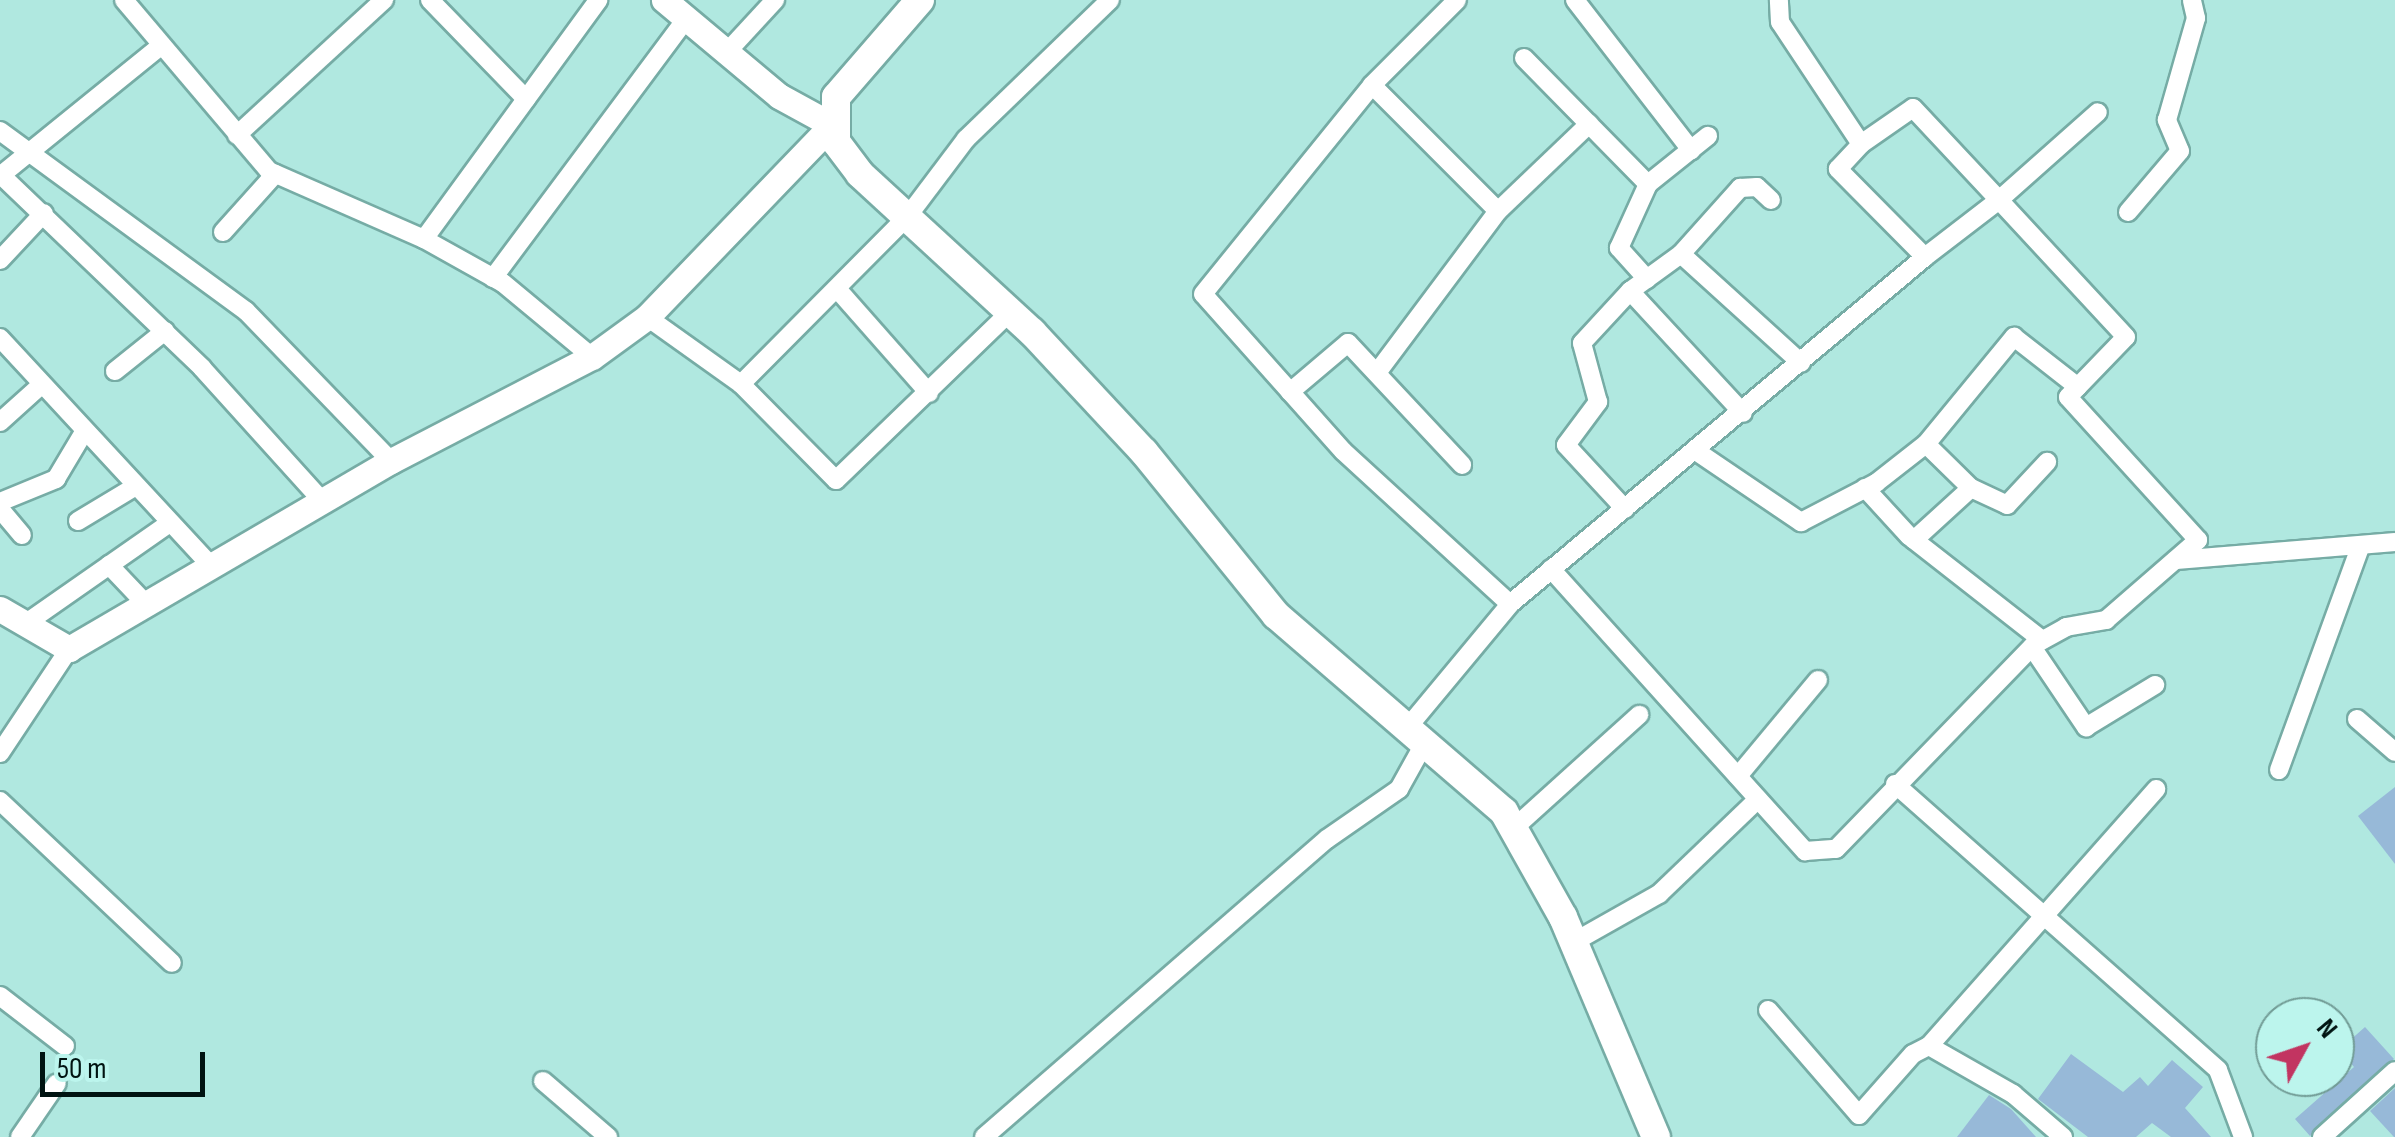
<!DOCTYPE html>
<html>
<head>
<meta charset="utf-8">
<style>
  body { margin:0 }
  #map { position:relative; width:2395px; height:1137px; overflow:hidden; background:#b0e8e0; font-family:"Sofia Sans Condensed",sans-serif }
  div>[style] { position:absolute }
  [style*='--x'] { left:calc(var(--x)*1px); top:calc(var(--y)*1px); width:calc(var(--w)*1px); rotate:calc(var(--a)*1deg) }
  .building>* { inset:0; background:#97b9d8 }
  .roads { filter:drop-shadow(2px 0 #76aca5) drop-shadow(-2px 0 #76aca5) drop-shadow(0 2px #76aca5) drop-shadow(0 -2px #76aca5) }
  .street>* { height:18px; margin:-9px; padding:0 9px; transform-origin:9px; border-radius:9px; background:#fff }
  .secondary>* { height:25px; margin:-12.5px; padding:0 12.5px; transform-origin:12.5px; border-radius:12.5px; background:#fff }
  .primary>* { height:28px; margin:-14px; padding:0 14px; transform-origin:14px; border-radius:14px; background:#fff }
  span { translate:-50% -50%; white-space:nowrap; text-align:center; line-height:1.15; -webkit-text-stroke:8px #bcf5ed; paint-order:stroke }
  .north { position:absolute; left:2255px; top:997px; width:100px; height:100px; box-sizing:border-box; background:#bcf5ed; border:2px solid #719b95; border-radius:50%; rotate:50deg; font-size:28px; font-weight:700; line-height:40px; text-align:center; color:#001311 }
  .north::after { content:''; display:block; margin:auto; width:35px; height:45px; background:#c23461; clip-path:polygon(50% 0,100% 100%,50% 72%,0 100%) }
  .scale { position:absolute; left:40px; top:1052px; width:165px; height:45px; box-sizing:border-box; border:5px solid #001311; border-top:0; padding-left:12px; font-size:30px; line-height:35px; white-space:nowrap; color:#001311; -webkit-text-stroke:8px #bcf5ed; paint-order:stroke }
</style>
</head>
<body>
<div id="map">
  <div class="building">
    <i style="clip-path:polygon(2395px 787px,2395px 864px,2358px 816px)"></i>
    <i style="clip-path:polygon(2365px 1027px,2394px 1059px,2310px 1136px,2295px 1119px,2354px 1067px,2339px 1050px)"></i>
    <i style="clip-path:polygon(2071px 1054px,2123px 1092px,2140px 1077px,2148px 1086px,2172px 1060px,2203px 1087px,2185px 1108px,2211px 1137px,2171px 1137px,2152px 1123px,2136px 1137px,2088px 1137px,2038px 1099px)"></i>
    <i style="clip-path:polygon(2395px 1088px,2395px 1137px,2394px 1137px,2370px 1111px)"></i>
    <i style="clip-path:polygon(1989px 1095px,2011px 1109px,2036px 1137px,1957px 1137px)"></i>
  </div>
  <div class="roads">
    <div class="street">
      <i style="--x:124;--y:0;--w:224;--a:49.7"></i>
      <i style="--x:269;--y:171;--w:169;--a:23.7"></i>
      <i style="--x:424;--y:239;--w:90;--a:29.1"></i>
      <i style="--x:503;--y:283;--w:116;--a:39.7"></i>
      <i style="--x:430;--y:0;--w:138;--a:45.9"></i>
      <i style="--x:1575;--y:0;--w:190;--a:52.3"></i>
      <i style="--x:727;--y:52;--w:71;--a:-47.3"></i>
      <i style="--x:1524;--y:58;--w:177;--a:45.5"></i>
      <i style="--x:1372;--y:85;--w:178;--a:45"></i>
      <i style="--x:0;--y:131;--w:305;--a:36.2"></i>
      <i style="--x:246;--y:311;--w:209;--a:46"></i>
      <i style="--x:237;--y:135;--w:200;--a:-42.6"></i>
      <i style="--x:1861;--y:144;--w:63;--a:-34.7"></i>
      <i style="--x:1913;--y:108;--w:126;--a:46.9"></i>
      <i style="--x:1999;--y:200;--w:132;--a:-41.6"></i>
      <i style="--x:1;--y:175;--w:279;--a:43.8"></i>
      <i style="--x:202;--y:368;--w:179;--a:47.9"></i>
      <i style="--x:0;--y:176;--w:203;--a:-39"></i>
      <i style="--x:2128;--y:212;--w:80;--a:-49.6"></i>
      <i style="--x:2180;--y:151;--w:34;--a:-113"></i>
      <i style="--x:2167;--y:120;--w:106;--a:-74.1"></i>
      <i style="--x:2196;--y:18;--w:18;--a:-103"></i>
      <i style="--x:223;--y:232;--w:78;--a:-48.1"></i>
      <i style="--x:424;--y:239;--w:296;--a:-53.9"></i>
      <i style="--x:1681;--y:254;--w:162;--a:42.2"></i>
      <i style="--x:0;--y:260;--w:64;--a:-46.9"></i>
      <i style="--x:493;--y:278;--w:324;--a:-53.3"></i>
      <i style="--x:1647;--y:279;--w:42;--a:-132.1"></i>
      <i style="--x:1619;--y:248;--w:70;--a:-65.6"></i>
      <i style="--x:1648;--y:184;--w:77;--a:-38.7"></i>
      <i style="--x:839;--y:291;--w:136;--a:48.6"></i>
      <i style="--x:1630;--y:291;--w:166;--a:47.2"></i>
      <i style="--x:647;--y:317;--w:115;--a:35.5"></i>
      <i style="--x:741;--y:384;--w:135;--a:45.3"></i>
      <i style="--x:836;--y:480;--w:242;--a:-44"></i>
      <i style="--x:0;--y:338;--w:308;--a:47.2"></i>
      <i style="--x:1379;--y:370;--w:199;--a:-53.2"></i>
      <i style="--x:1498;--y:211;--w:126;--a:-43.7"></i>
      <i style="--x:115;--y:371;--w:64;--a:-38.7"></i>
      <i style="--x:741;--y:384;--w:237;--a:-45.2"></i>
      <i style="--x:908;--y:216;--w:96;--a:-53"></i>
      <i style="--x:966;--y:139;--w:200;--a:-44"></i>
      <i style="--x:1290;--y:392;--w:76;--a:-40.2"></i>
      <i style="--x:1348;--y:343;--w:167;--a:46.9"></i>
      <i style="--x:0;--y:422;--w:54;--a:-42"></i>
      <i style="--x:1926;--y:444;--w:63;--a:44.4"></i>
      <i style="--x:1971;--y:488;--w:40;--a:25"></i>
      <i style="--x:2007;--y:505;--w:59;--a:-47.1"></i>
      <i style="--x:1696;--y:451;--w:127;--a:34.1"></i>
      <i style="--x:1801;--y:522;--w:85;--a:-27.5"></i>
      <i style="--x:1876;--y:483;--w:63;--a:-38"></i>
      <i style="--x:1926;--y:444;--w:139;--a:-50.6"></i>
      <i style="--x:2014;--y:337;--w:81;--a:38"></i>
      <i style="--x:1865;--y:488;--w:65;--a:47.5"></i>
      <i style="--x:1909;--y:536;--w:169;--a:38"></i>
      <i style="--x:0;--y:502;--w:61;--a:-22.3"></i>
      <i style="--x:56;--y:479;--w:55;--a:-59.2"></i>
      <i style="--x:0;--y:509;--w:34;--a:50"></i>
      <i style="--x:1625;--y:509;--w:87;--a:-132.7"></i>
      <i style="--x:1566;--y:445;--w:54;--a:-53.3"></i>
      <i style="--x:1598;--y:402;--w:61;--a:-105.2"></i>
      <i style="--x:1582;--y:343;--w:71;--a:-47.3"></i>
      <i style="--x:1630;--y:291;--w:63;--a:-36"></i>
      <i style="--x:1681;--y:254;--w:89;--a:-48.2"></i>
      <i style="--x:1740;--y:188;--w:17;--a:-3"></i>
      <i style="--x:1757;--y:187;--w:19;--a:43"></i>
      <i style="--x:78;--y:521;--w:68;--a:-31.1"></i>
      <i style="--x:1914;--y:540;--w:77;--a:-42.4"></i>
      <i style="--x:2176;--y:560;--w:220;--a:-4.7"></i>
      <i style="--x:109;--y:565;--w:52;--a:46.5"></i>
      <i style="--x:1551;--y:569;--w:380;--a:48"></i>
      <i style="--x:1805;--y:851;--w:31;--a:-4"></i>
      <i style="--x:1836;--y:849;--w:284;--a:-45.9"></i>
      <i style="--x:2034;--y:645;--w:37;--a:-29"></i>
      <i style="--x:2066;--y:627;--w:41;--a:-9.9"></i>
      <i style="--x:2106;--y:620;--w:122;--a:-41"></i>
      <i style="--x:2198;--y:540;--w:193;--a:-132.3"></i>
      <i style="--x:2068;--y:397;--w:83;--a:-46"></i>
      <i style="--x:2126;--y:337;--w:187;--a:-132.8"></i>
      <i style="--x:1999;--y:200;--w:93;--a:142.4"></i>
      <i style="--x:1510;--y:604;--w:541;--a:-39.9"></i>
      <i style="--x:1925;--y:257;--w:124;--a:-134.7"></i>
      <i style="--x:1838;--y:169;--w:34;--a:-47"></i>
      <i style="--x:1861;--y:144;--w:146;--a:-123.6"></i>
      <i style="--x:1780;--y:22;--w:22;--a:-93"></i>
      <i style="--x:25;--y:624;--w:177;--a:-34.9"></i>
      <i style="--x:2032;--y:647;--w:97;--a:56"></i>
      <i style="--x:2086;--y:727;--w:81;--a:-31.3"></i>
      <i style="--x:2357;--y:719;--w:50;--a:41"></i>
      <i style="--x:1408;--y:727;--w:160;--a:-50.3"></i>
      <i style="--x:1510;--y:604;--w:226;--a:-137.5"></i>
      <i style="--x:1343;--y:451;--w:210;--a:-131.7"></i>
      <i style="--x:1203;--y:294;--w:269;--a:-51"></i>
      <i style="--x:1372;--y:85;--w:120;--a:-45"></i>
      <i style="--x:0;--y:753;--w:125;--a:-56.4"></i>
      <i style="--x:2279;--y:770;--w:239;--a:-70"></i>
      <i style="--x:1738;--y:776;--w:125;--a:-50.2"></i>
      <i style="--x:1895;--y:784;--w:431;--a:41.5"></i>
      <i style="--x:2218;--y:1070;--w:72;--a:69.5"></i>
      <i style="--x:0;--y:801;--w:236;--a:43.3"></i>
      <i style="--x:1514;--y:828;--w:169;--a:-42.1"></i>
      <i style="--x:1574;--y:942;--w:98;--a:-29.5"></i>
      <i style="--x:1659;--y:894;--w:137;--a:-43.8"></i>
      <i style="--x:0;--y:996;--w:82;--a:37.6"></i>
      <i style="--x:1768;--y:1010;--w:139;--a:49.1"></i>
      <i style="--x:1859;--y:1115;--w:81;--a:-48.5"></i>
      <i style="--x:1913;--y:1054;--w:18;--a:-27"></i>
      <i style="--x:1929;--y:1046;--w:343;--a:-48.5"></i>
      <i style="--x:1929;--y:1046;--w:97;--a:29.7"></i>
      <i style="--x:2013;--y:1094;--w:66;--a:40.7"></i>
      <i style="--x:543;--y:1081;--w:86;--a:40.7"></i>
      <i style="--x:20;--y:1137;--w:65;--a:-55.6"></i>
      <i style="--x:984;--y:1137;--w:454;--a:-41"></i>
      <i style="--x:1327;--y:839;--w:88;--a:-34.8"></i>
      <i style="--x:1399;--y:789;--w:54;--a:-61"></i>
      <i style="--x:2322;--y:1137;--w:98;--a:-42.1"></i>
    </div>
    <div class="secondary">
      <i style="--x:0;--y:609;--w:80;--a:30.1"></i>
      <i style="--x:69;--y:649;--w:373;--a:-30.3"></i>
      <i style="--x:391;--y:461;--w:226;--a:-27.4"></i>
      <i style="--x:592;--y:357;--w:68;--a:-36"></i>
      <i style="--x:647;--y:317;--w:267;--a:-46.1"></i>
      <i style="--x:832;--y:125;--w:60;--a:-151.3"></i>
      <i style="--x:779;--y:96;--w:150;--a:-140.1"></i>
    </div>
    <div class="primary">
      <i style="--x:920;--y:0;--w:128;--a:130.9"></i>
      <i style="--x:836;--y:97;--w:45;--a:90"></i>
      <i style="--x:836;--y:142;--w:40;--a:53"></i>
      <i style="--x:860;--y:174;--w:234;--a:42.6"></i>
      <i style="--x:1032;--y:332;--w:164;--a:47"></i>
      <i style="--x:1144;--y:452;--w:210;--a:51"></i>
      <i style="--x:1276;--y:615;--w:301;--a:40.8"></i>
      <i style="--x:1504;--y:812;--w:120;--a:60.7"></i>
      <i style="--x:1563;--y:917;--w:239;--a:67.1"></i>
    </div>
  </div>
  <div class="north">N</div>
  <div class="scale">50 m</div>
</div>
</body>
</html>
